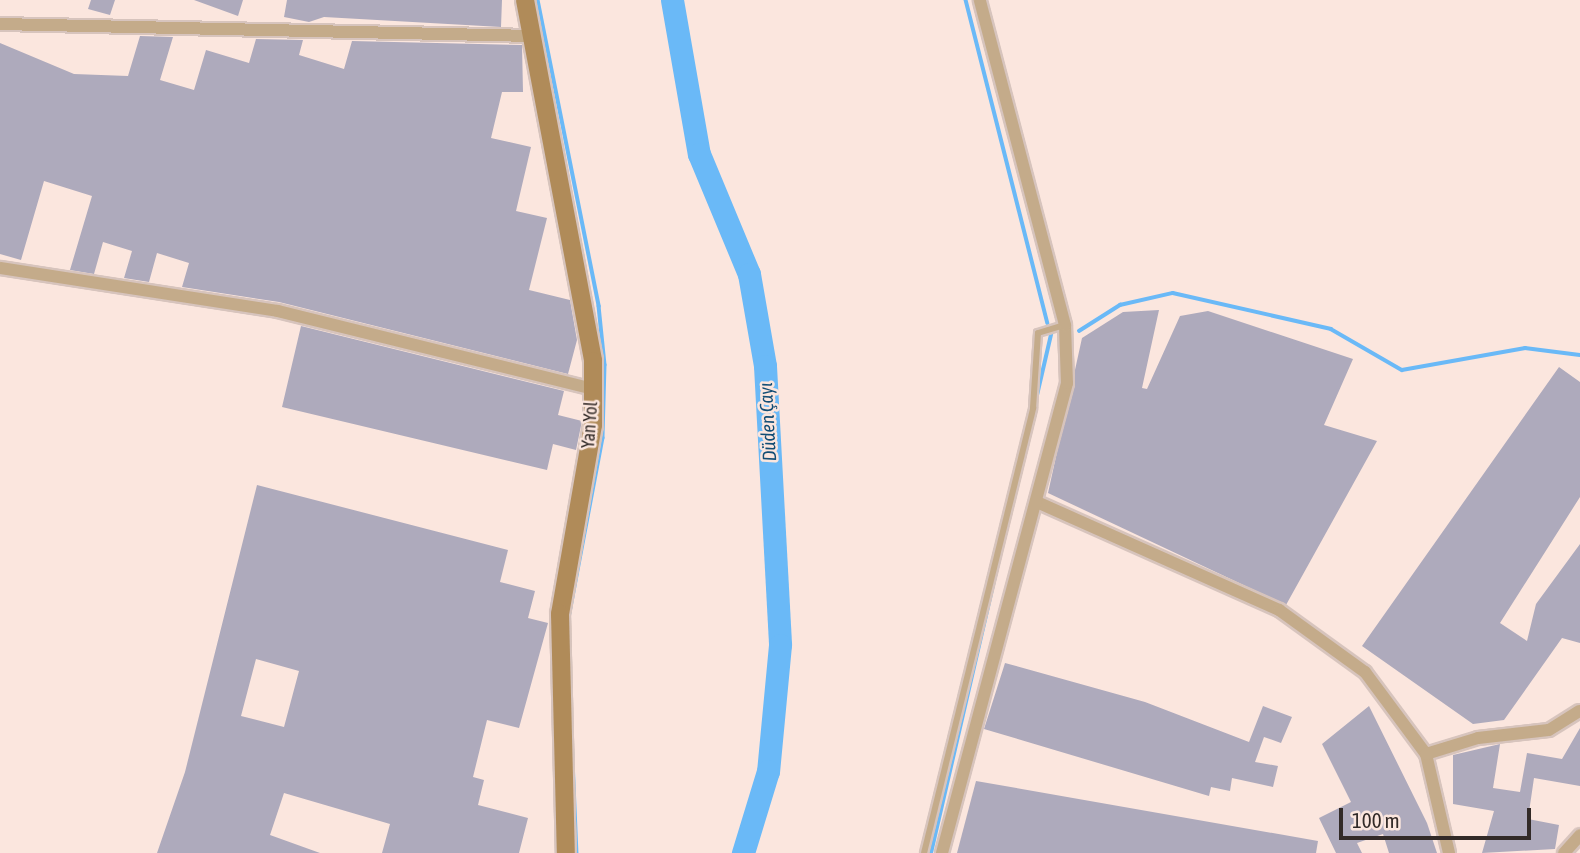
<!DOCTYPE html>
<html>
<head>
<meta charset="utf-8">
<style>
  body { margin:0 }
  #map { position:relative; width:1580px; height:853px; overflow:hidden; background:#fbe6de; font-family:"Asap Condensed",sans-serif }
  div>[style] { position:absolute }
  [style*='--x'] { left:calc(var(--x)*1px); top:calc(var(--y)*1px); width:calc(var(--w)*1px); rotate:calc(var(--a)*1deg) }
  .stream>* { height:3.5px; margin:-1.75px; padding:0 1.75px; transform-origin:1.75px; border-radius:1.75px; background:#6ab9f7 }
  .river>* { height:23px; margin:-11.5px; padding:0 11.5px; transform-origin:11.5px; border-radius:11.5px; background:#6ab9f7 }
  .building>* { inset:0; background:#aeaabc }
  .roads { filter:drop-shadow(2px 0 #d7c4bd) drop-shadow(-2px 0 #d7c4bd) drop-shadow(0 2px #d7c4bd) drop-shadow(0 -2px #d7c4bd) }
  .lane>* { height:6px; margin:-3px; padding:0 3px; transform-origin:3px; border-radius:3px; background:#c4ab8a }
  .street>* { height:12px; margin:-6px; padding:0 6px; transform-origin:6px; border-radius:6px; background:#c4ab8a }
  .secondary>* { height:18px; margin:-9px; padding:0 9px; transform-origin:9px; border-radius:9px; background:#b08b59 }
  span { translate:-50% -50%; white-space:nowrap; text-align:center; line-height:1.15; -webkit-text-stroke:5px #fbe6de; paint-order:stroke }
  .street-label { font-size:18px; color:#322a27 }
  .water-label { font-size:19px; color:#124d75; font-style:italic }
  .scale { position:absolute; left:1339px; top:808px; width:192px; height:32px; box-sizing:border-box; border:4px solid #322a27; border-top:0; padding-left:9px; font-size:21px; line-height:24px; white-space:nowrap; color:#322a27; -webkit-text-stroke:5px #fbe6de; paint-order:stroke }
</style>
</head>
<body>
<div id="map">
  <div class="stream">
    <i style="--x:538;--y:0;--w:312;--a:78.7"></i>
    <i style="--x:599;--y:306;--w:59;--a:84.2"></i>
    <i style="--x:605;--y:365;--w:73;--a:91.6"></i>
    <i style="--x:603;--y:438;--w:189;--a:100.7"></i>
    <i style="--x:966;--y:0;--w:333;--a:75.8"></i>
    <i style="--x:1079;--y:331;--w:49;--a:-32.4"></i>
    <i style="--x:1120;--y:305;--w:54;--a:-12.8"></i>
    <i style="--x:1173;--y:293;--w:162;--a:12.8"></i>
    <i style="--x:1331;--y:329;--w:82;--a:30"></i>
    <i style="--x:1402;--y:370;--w:125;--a:-10.1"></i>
    <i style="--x:1525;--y:348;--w:55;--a:7.3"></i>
    <i style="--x:572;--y:736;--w:117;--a:87.6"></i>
    <i style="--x:931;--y:853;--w:532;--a:-76.96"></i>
  </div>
  <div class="river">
    <i style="--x:672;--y:0;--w:156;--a:80.1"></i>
    <i style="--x:699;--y:154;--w:130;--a:67.4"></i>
    <i style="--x:749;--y:274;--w:93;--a:80.1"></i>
    <i style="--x:765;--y:366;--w:279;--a:86.9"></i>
    <i style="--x:780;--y:645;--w:127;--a:95.4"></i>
    <i style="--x:768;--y:771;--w:86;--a:107"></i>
  </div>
  <div class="building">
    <i style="clip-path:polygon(91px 0,115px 0,110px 15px,88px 9px)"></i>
    <i style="clip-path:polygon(194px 0,243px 0,238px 16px)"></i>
    <i style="clip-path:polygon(287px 0,502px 0,501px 27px,324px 17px,309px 22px,284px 17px)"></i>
    <i style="clip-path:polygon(140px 36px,173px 37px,160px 80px,194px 90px,206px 50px,249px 63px,256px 39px,303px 40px,299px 55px,344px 69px,352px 41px,522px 45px,523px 92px,502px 92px,491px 138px,531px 147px,516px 211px,547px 218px,529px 290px,570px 300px,577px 340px,568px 374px,279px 302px,182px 287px,189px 263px,157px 253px,149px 282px,124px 278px,132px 251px,103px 242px,94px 274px,70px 270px,92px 196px,44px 181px,21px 260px,0 254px,0 43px,74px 74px,128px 76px)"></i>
    <i style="clip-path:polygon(1159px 310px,1142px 388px,1147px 389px,1180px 316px,1208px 311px,1353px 359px,1324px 425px,1377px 441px,1286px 605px,1048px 493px,1082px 338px,1123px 312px)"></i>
    <i style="clip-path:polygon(301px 326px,564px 391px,558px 415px,582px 421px,576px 450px,553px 444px,547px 470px,282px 407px)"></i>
    <i style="clip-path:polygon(1559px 367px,1580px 382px,1580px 497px,1500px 623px,1527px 641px,1536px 604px,1580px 544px,1580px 643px,1562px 638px,1504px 720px,1473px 724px,1362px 646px)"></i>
    <i style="clip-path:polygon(evenodd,257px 485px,508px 550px,500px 582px,535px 591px,528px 618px,548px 623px,519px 728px,487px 720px,473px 777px,484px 780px,478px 805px,528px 818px,519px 853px,382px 853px,390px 824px,284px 793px,270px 835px,320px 853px,157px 853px,185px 772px,257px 485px,256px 659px,299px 671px,284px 727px,241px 716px,256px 659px)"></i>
    <i style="clip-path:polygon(1005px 663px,1145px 702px,1249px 742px,1263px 706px,1292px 717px,1281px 743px,1264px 737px,1255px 762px,1278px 766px,1273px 787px,1232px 778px,1230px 791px,1211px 787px,1209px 796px,984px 729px)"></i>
    <i style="clip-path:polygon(1369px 706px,1427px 823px,1437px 853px,1389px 853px,1383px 834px,1357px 843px,1362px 853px,1336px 853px,1319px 818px,1351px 802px,1322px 744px)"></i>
    <i style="clip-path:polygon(1580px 728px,1580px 786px,1534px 778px,1528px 819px,1559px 825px,1555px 849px,1482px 853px,1494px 811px,1453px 804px,1453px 755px,1500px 744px,1493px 788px,1520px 792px,1527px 753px,1562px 759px)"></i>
    <i style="clip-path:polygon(976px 781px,1318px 841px,1316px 853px,957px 853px)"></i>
  </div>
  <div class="roads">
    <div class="lane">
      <i style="--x:924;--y:853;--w:458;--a:-76.2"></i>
      <i style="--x:1033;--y:408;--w:75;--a:-86.2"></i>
      <i style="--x:1038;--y:333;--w:28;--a:-17"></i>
    </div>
    <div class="street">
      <i style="--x:0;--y:24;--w:533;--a:1.29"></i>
      <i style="--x:0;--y:268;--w:281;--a:8.8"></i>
      <i style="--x:278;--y:311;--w:325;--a:13.9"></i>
      <i style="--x:1039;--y:503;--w:263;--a:24"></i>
      <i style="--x:1279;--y:610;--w:106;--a:35.8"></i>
      <i style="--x:1365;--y:672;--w:102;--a:53.4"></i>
      <i style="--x:1426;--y:754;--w:102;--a:76.9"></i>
      <i style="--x:1426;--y:754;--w:54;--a:-17.1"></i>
      <i style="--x:1478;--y:738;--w:71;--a:-6.4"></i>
      <i style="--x:1549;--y:730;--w:36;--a:-32"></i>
      <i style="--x:942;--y:853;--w:486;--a:-75.1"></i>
      <i style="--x:1067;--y:383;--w:58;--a:-92"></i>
      <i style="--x:1065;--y:325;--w:336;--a:-104.7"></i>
      <i style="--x:1564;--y:853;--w:24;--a:-48"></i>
    </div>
    <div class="secondary">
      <i style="--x:525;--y:0;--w:367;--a:79.3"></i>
      <i style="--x:593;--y:361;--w:64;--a:90"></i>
      <i style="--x:593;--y:425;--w:192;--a:99.9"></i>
      <i style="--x:560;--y:614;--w:239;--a:88.6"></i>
    </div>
  </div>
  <div class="street-label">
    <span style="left:590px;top:425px;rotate:-86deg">Yan Yol</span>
  </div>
  <div class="water-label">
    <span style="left:768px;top:422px;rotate:-93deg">Düden Çayı</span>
  </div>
  <div class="scale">100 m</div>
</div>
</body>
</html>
